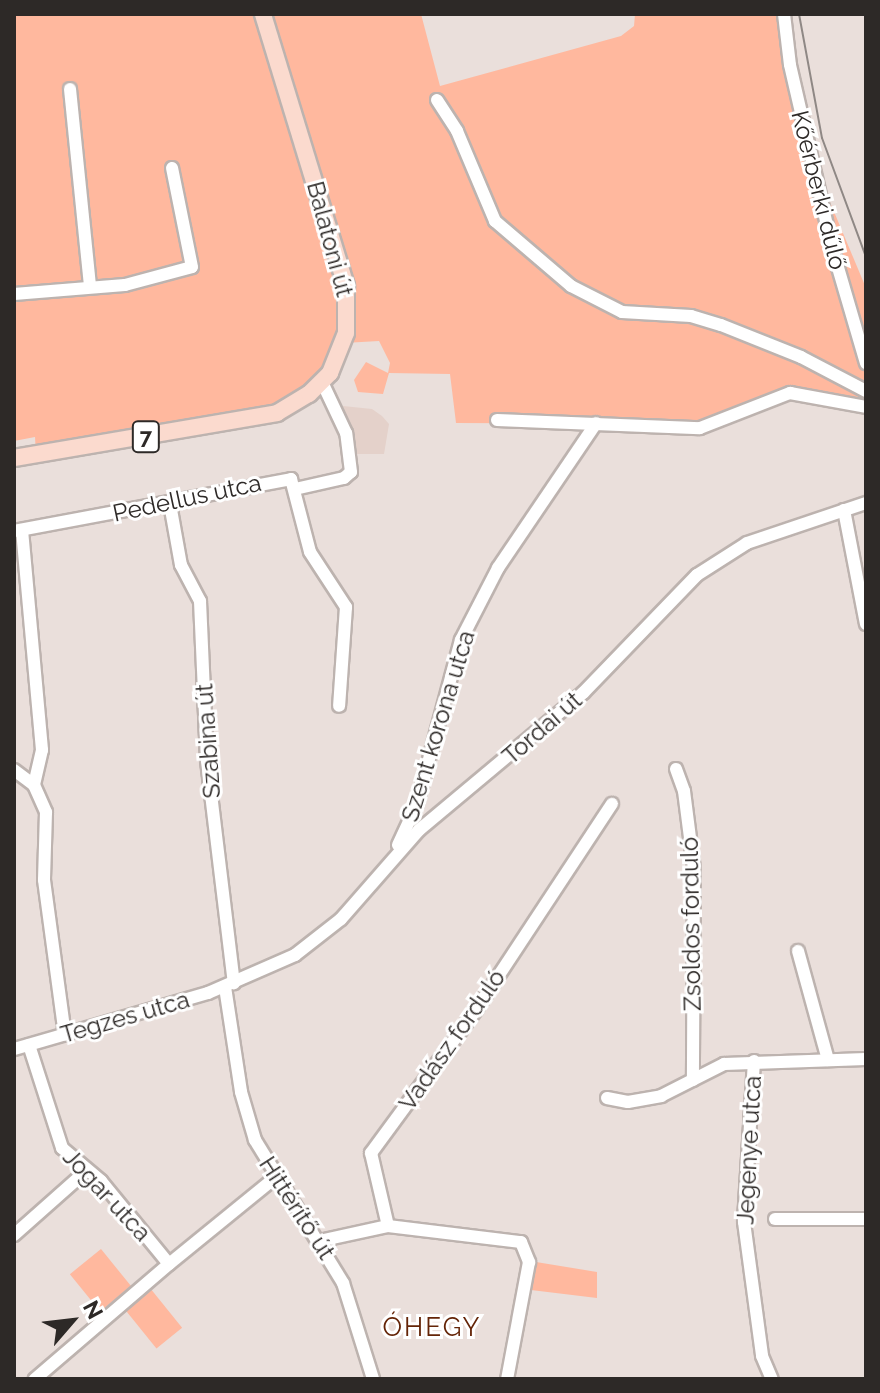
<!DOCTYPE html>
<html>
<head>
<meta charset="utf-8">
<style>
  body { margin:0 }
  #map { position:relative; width:880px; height:1393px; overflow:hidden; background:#eadfdb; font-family:Raleway,sans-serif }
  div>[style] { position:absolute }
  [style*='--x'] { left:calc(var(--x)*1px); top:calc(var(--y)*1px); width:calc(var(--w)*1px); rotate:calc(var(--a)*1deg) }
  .built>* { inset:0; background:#e4d1ca }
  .green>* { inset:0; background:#ffb89e; transform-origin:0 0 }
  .roads { filter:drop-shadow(2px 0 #bdb3af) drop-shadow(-2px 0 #bdb3af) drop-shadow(0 2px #bdb3af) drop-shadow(0 -2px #bdb3af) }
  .minor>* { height:12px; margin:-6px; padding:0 6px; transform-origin:6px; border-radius:6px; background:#fff }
  .major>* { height:16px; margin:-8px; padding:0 8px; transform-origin:8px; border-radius:8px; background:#fbdace }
  .tram>* { height:2px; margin:-1px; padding:0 1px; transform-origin:1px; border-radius:1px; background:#8f8885 }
  span { translate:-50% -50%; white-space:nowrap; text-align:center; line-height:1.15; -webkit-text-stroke:6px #fff; paint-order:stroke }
  .shield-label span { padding:2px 6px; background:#fff; border:2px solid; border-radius:6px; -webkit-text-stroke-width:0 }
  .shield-label { font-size:22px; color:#2d2927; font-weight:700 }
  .street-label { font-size:24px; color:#2d2927 }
  .neighbourhood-label { font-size:26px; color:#642407; letter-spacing:2px }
  .frame { position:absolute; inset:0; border:16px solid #2d2927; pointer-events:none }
  .north { position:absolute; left:32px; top:1281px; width:80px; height:80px; -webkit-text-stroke:6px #fff; paint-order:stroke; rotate:62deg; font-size:22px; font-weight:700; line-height:32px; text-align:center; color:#2d2927 }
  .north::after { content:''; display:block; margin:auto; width:28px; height:36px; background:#2d2927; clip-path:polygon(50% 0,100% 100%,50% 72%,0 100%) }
</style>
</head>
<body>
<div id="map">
  <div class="built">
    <i style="clip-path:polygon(343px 406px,372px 409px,382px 416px,389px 424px,384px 454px,353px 454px)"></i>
  </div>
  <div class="green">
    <i style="clip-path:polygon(14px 14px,421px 14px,440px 86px,621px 36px,634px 26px,635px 14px,785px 14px,822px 183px,866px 288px,866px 407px,804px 393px,713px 424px,456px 423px,450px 374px,389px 373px,383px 394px,358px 392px,354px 380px,366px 362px,388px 373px,390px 363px,379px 341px,344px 343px,337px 359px,295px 404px,36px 455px,35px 437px,14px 441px)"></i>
    <i style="left:101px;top:1249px;width:48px;height:40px;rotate:51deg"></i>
    <i style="clip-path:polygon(536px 1262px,597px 1272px,597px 1298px,531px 1290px)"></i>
    <i style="left:150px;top:1288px;width:51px;height:33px;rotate:51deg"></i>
  </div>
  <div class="roads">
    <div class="minor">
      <i style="--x:784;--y:14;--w:51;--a:83.3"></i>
      <i style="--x:790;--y:65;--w:187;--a:77"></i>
      <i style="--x:832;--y:247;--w:121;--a:73.7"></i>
      <i style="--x:70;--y:89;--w:198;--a:84.2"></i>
      <i style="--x:437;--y:100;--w:37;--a:57"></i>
      <i style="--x:457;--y:131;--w:98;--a:67.1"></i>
      <i style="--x:495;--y:221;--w:100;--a:40.5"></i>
      <i style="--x:571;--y:286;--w:57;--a:27"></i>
      <i style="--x:622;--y:312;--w:69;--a:3.3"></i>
      <i style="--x:691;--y:316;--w:31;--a:17"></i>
      <i style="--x:721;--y:325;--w:86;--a:21.8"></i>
      <i style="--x:801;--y:357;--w:73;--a:27.6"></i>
      <i style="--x:14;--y:294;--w:111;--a:-4.6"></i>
      <i style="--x:125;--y:285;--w:69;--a:-15"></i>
      <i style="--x:192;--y:267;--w:101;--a:-101.4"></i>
      <i style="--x:497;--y:420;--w:203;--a:2.3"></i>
      <i style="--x:700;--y:428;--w:97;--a:-21.3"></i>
      <i style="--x:790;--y:393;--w:77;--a:10.4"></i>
      <i style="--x:295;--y:489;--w:50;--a:-12.7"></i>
      <i style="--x:344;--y:478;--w:9;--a:-41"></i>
      <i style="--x:351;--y:472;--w:39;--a:-97"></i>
      <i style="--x:346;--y:433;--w:56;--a:-115.2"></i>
      <i style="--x:170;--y:504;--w:62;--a:79.8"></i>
      <i style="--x:181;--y:565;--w:41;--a:62.2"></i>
      <i style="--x:200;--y:601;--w:160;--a:87.5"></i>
      <i style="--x:207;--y:761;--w:224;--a:83.1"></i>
      <i style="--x:844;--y:510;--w:116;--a:79.1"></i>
      <i style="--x:22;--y:530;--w:221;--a:84.8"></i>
      <i style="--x:42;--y:750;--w:36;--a:103"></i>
      <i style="--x:14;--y:531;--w:282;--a:-10.6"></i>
      <i style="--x:291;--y:479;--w:75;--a:75.4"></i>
      <i style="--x:310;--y:552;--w:66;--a:56.8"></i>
      <i style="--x:346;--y:607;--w:99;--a:94"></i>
      <i style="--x:676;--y:769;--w:23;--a:70"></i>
      <i style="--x:684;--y:791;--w:79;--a:82.7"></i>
      <i style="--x:694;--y:869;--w:211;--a:90.3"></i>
      <i style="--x:14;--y:770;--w:25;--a:37"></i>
      <i style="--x:34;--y:785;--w:30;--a:66"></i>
      <i style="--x:46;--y:812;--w:68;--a:91.7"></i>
      <i style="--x:44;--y:880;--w:156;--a:82.3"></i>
      <i style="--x:398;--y:845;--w:45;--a:-65.1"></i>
      <i style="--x:417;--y:804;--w:170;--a:-75"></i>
      <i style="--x:461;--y:640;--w:81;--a:-62.8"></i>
      <i style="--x:498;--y:568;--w:175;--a:-55.9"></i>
      <i style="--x:798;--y:951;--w:113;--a:74.6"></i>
      <i style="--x:225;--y:987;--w:106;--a:81.3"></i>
      <i style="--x:241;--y:1092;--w:50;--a:73.7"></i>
      <i style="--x:255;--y:1140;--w:168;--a:58.4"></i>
      <i style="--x:343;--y:1283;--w:101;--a:72.6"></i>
      <i style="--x:29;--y:1045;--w:108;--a:72.2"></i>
      <i style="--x:62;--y:1148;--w:51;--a:40.2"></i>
      <i style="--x:101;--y:1181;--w:107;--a:50.7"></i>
      <i style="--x:169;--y:1264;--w:177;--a:139.4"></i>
      <i style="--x:14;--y:1049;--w:202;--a:-16.1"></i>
      <i style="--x:208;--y:993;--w:95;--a:-23.6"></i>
      <i style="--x:295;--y:955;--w:58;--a:-38"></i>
      <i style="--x:341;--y:919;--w:118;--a:-48.8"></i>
      <i style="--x:419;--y:830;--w:214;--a:-39.9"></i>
      <i style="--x:583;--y:693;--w:164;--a:-46"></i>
      <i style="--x:697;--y:575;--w:59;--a:-32.6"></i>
      <i style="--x:747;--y:543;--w:126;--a:-18.6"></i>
      <i style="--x:754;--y:1061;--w:161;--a:93.6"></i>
      <i style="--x:744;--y:1222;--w:135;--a:82.3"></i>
      <i style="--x:762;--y:1356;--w:25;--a:67"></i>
      <i style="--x:607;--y:1098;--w:21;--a:11"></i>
      <i style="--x:628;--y:1102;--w:34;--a:-10"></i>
      <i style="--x:661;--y:1096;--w:71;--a:-26.9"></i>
      <i style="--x:724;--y:1064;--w:142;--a:-2"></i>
      <i style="--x:775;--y:1219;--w:91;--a:0"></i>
      <i style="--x:388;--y:1226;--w:75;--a:-103.1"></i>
      <i style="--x:371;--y:1153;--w:177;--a:-53.7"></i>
      <i style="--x:476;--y:1010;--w:247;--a:-56.6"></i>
      <i style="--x:14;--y:1235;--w:95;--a:-41.6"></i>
      <i style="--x:319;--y:1241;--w:71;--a:-12.3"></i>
      <i style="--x:388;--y:1226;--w:134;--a:6.9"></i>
      <i style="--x:521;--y:1242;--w:22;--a:68"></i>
      <i style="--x:529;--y:1262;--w:119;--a:100.6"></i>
      <i style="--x:169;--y:1264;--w:136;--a:-39.1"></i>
    </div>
    <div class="major">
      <i style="--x:14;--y:458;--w:267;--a:-9.7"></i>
      <i style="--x:277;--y:413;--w:37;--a:-31"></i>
      <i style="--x:309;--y:394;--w:30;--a:-45"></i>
      <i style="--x:330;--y:373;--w:43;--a:-68.2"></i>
      <i style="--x:346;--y:333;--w:47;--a:-90"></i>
      <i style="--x:346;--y:286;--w:284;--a:-107"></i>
    </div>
  </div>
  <div class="tram">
    <i style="--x:799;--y:14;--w:126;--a:79.5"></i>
    <i style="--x:822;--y:138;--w:127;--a:69.7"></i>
  </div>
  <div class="shield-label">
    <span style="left:146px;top:437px">7</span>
  </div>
  <div class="street-label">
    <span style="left:819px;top:190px;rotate:76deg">Kőérberki dűlő</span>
    <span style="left:330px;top:239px;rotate:75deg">Balatoni út</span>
    <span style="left:187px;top:498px;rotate:-12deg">Pedellus utca</span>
    <span style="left:438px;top:726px;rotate:-73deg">Szent korona utca</span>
    <span style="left:542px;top:728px;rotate:-41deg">Tordai út</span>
    <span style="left:208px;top:741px;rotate:-94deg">Szabina út</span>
    <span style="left:691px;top:924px;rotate:-91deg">Zsoldos forduló</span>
    <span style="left:125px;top:1017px;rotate:-16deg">Tegzes utca</span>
    <span style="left:452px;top:1040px;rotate:-55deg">Vadász forduló</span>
    <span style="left:749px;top:1150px;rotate:-87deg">Jegenye utca</span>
    <span style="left:107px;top:1195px;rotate:47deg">Jogar utca</span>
    <span style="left:297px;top:1208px;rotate:57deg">Hittérítő út</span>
  </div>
  <div class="neighbourhood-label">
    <span style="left:432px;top:1328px">ÓHEGY</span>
  </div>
  <div class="frame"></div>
  <div class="north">N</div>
</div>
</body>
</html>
